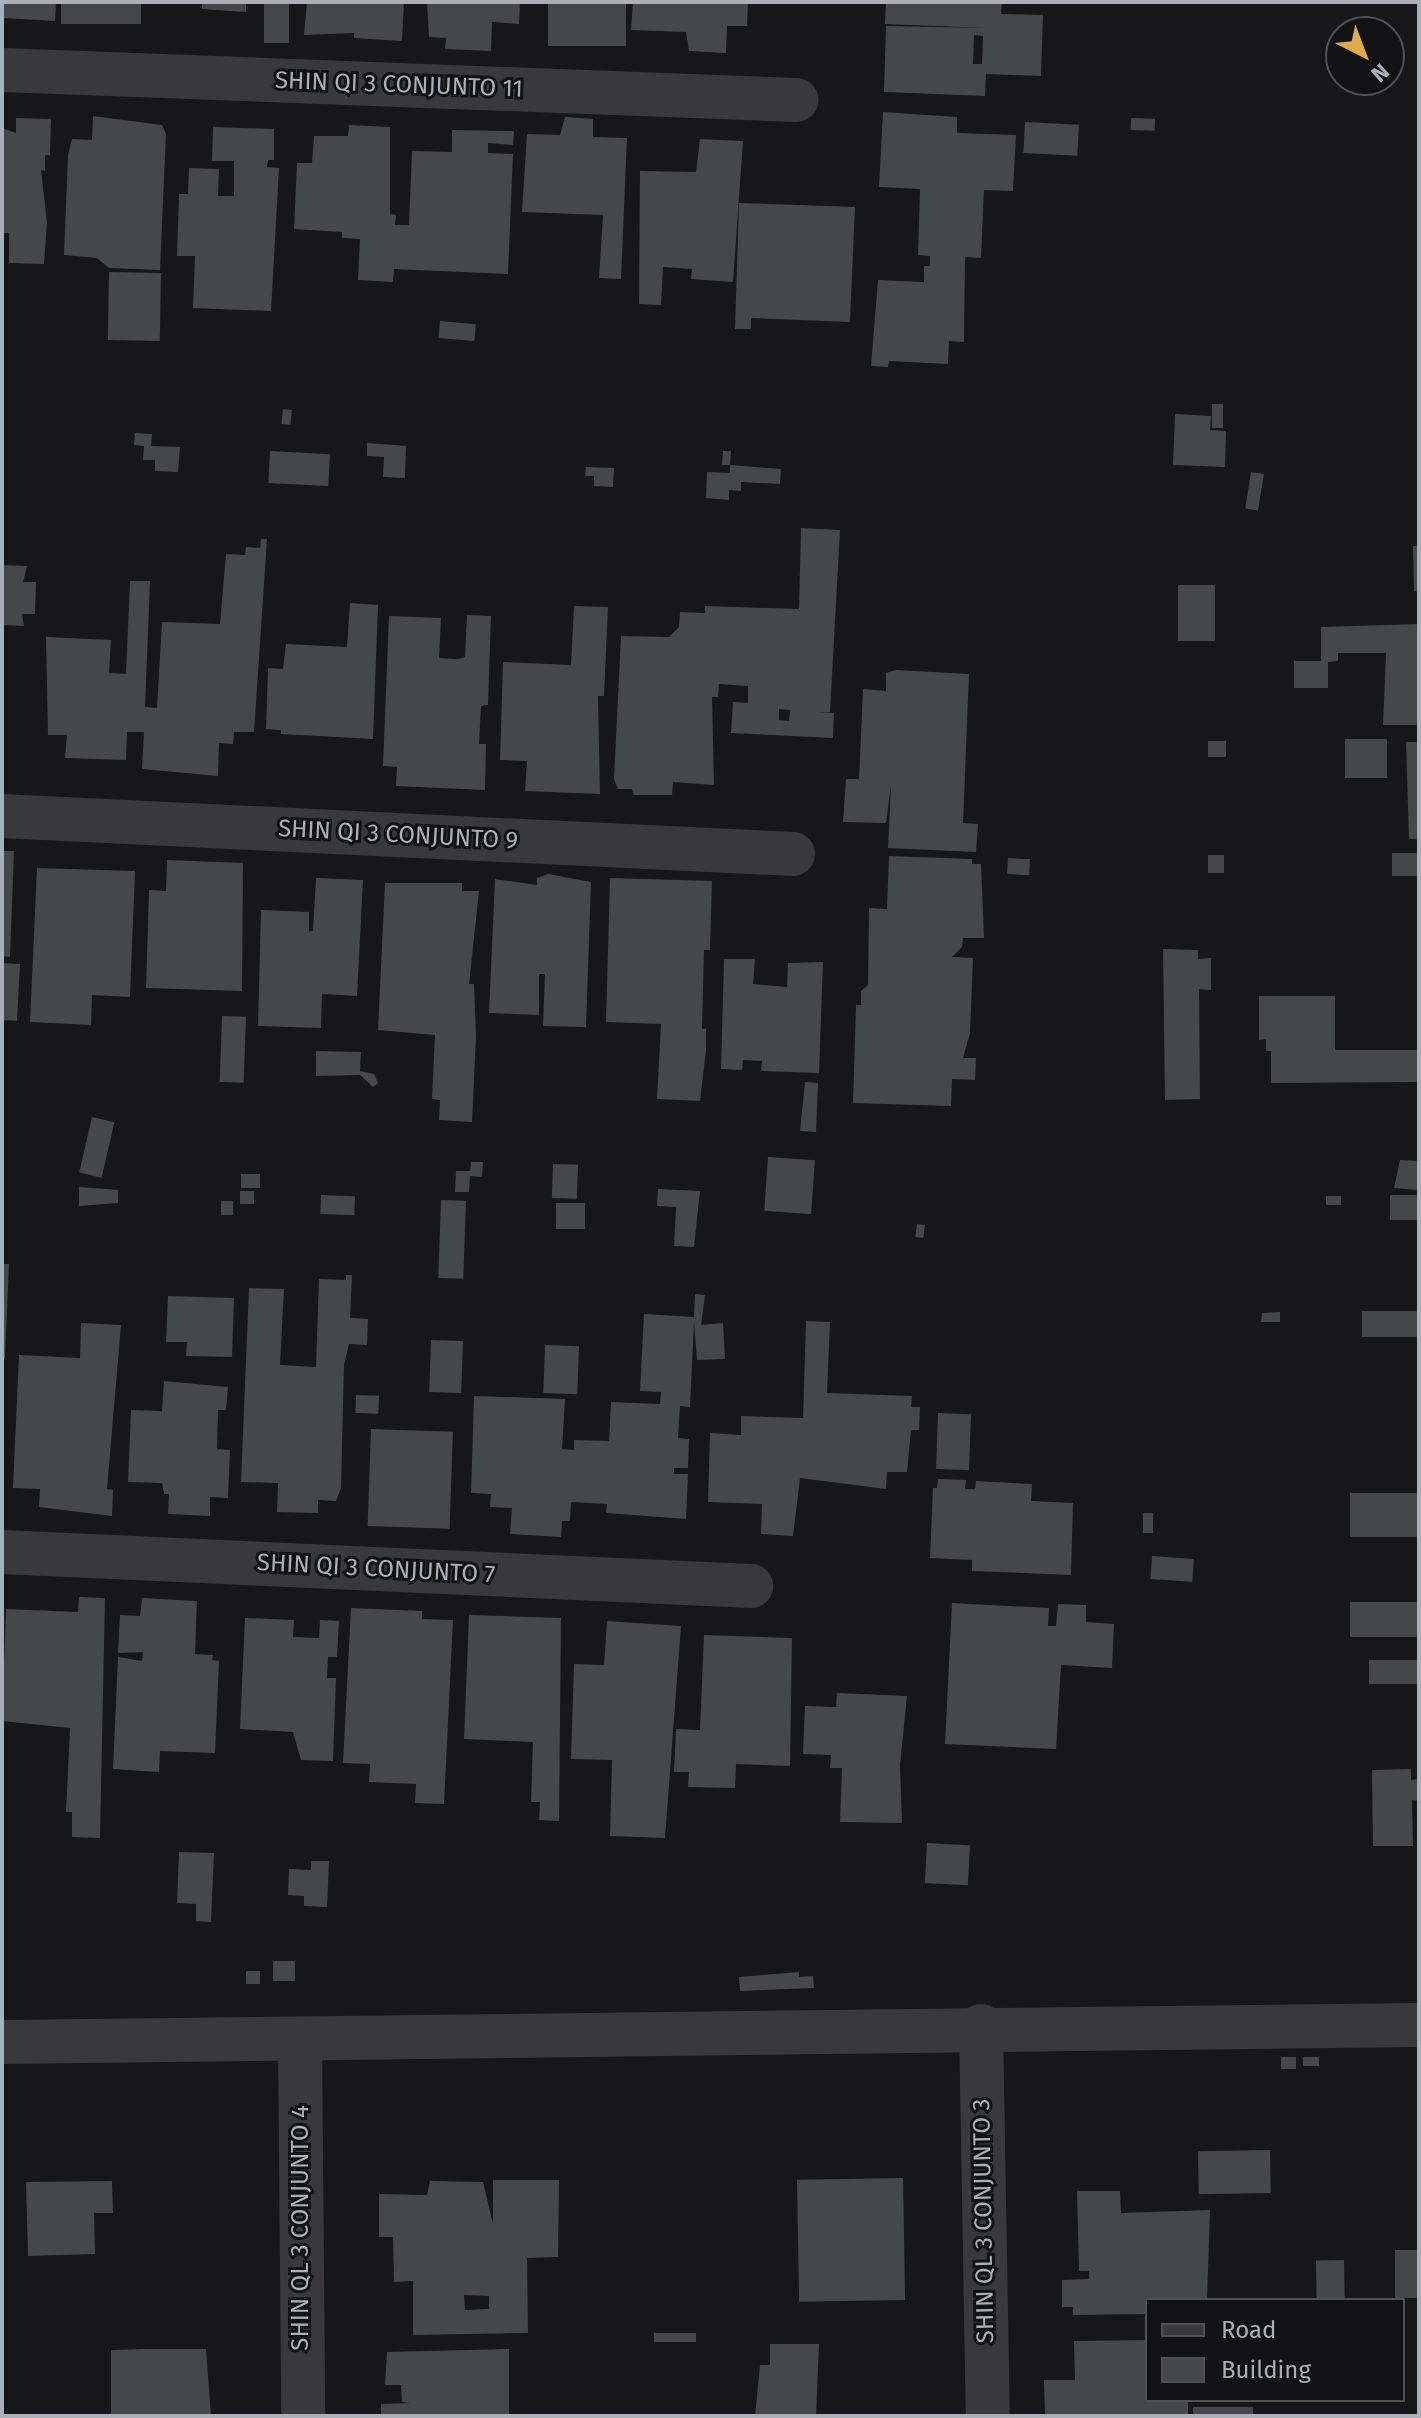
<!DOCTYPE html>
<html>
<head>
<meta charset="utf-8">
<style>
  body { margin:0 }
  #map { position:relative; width:1421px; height:2418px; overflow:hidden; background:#171719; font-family:"Fira Sans",sans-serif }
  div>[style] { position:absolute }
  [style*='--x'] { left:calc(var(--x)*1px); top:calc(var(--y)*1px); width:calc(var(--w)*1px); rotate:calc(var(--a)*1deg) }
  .building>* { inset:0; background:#46474b; transform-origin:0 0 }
  .minor>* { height:44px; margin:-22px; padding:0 22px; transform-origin:22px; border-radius:22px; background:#39393d }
  .tertiary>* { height:44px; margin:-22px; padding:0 22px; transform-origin:22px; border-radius:22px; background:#39393d }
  span { translate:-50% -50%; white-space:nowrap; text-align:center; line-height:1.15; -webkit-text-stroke:6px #121214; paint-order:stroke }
  .street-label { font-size:24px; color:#abafb7 }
  .frame { position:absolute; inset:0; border:4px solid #abafb7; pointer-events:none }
  .legend { position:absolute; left:1145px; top:2298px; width:260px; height:104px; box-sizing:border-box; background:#121214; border:2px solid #4f5155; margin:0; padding:10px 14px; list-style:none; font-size:24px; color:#abafb7 }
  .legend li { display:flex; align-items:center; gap:16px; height:40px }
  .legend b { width:40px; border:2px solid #4f5155 }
  .north { position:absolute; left:1325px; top:16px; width:80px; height:80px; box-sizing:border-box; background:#121214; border:2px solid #4f5155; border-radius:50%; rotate:138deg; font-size:22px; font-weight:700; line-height:32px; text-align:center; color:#abafb7 }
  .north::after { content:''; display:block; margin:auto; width:28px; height:36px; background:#deab4a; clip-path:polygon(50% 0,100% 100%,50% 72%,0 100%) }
</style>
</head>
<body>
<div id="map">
  <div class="building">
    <i style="clip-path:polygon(2px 2px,56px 2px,55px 21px,2px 18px)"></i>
    <i style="left:61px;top:2px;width:80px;height:22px"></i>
    <i style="clip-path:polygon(202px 2px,246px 2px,246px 12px,202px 9px)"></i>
    <i style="left:264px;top:2px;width:25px;height:41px"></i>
    <i style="clip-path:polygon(307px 2px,404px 2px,402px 41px,354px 38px,354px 33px,304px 35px)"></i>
    <i style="clip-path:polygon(427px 2px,520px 2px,519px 24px,492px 22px,491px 51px,445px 49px,446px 38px,429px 37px)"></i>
    <i style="left:548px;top:2px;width:78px;height:44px"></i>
    <i style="clip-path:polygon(633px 2px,748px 2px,747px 26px,727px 26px,726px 53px,689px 51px,686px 32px,631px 30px)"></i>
    <i style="clip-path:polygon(evenodd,886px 2px,1002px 2px,1001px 14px,1043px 15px,1041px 76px,986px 74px,985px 96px,884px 92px,886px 26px,988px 28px,885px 24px,886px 2px,974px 35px,983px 36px,982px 64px,973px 64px,974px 35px)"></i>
    <i style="clip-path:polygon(883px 112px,957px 117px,957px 133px,1016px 135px,1013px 191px,984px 190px,981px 258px,965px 257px,964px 342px,949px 341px,948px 364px,889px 361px,888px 367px,871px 366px,878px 280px,924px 282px,924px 266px,930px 266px,930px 256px,918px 255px,920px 189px,879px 187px)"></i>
    <i style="clip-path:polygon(93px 116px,162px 125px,166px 134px,160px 270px,109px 268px,97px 258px,64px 255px,68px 155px,72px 139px,92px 140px)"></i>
    <i style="clip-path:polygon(565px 117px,593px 119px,593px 137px,627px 138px,621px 279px,599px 278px,603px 215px,522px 212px,527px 134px,560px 135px)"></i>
    <i style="clip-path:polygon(16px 118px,51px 119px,50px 155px,45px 155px,45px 171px,41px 170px,47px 222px,44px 264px,9px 263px,9px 233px,2px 233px,2px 128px,16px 133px)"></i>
    <i style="left:1131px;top:118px;width:24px;height:12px;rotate:2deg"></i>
    <i style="left:1025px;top:122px;width:54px;height:31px;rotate:3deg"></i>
    <i style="clip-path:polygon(349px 125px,390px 127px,390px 214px,396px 215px,395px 225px,409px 225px,412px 151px,452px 152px,452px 130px,514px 131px,513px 145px,488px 143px,488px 153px,513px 154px,508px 274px,394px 269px,393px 282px,358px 280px,360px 239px,342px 238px,342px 232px,294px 229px,297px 163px,312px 163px,314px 136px,348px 136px)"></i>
    <i style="clip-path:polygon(213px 127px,274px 129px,274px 160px,268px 160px,267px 167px,279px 168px,271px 311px,193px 308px,195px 256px,177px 256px,179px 194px,188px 194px,189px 168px,219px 169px,218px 196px,234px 196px,234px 161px,212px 161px)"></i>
    <i style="clip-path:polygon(700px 139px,743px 141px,733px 282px,691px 279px,692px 269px,663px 267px,661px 305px,639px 304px,640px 171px,696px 172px)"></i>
    <i style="clip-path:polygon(739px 203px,855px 207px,850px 322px,751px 318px,751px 329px,735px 329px)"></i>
    <i style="left:109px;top:272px;width:52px;height:68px;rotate:1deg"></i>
    <i style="left:440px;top:321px;width:36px;height:17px;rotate:5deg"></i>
    <i style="left:1212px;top:404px;width:11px;height:24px"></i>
    <i style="left:283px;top:409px;width:9px;height:15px;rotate:6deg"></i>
    <i style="clip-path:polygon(1175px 414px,1211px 416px,1210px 430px,1226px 431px,1225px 467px,1173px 465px)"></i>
    <i style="clip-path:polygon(135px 433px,152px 434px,151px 446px,180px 447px,178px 472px,155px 471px,155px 460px,143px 460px,144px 446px,134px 445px)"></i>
    <i style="clip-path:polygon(367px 443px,406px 446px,405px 478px,383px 477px,384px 457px,367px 456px)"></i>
    <i style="left:270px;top:451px;width:60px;height:32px;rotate:3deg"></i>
    <i style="clip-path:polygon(723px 451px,731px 451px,730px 465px,781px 469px,780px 484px,741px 482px,741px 491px,729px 490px,729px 500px,706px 498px,707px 472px,730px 473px,730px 465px,722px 465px)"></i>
    <i style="clip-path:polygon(586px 467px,614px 468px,613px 487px,594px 486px,594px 476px,585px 476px)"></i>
    <i style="left:1251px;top:472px;width:13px;height:37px;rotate:9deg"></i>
    <i style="clip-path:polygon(evenodd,801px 528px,840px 530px,830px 712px,818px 712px,834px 713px,833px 738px,731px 733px,733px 702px,748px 703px,748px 686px,719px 684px,718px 697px,712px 697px,714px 785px,673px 782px,672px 795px,634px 795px,632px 789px,618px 789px,614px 779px,621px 636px,669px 637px,679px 627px,680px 612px,705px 613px,705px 606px,799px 609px,801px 528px,779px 709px,790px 710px,789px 721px,779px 720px,779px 709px)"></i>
    <i style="clip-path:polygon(261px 539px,267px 539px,254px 732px,234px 732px,233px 744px,219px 743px,218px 776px,142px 769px,144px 732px,127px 732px,126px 760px,65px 758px,67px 735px,48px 735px,46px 637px,111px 640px,109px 673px,126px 674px,130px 581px,150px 581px,145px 707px,157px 708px,162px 622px,220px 624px,226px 554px,245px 555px,246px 547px,260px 548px)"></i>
    <i style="clip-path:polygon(1413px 546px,1419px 546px,1419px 591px,1414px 591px)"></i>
    <i style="clip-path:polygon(2px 565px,27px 566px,23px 582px,36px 582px,35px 614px,22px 614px,24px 626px,2px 625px)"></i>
    <i style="left:1178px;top:585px;width:37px;height:56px"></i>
    <i style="clip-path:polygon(350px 603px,378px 605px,373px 739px,281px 734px,281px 730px,266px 729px,268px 668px,283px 669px,286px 644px,347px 647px)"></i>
    <i style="clip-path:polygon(574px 606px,608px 607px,604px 696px,598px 696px,600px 794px,525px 791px,527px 761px,500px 760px,503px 662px,571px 665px)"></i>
    <i style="clip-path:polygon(467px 615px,491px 616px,488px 705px,481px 706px,479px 744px,486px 744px,485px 790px,396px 786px,397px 767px,383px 766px,389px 616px,441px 618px,439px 658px,458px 659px,465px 657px)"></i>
    <i style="clip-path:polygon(1419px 624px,1419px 725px,1383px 725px,1386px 653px,1338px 653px,1338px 661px,1328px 662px,1328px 688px,1294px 688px,1294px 661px,1321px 661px,1321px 627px)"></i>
    <i style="clip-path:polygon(896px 670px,969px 674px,963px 823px,978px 824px,976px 852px,888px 848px,891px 785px,886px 823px,843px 822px,846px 779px,859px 779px,863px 689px,886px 691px,886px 673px)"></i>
    <i style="left:1387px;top:739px;width:39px;height:42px;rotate:90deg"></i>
    <i style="left:1208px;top:741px;width:18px;height:16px"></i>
    <i style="clip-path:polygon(1406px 742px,1419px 742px,1419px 839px,1409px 839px)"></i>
    <i style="clip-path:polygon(2px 851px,14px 851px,10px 957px,2px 956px)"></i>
    <i style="left:1419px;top:853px;width:23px;height:27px;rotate:90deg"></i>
    <i style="left:1208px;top:855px;width:16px;height:18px"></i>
    <i style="clip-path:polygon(889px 856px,972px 859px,972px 864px,981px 864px,984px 938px,963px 938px,962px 947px,952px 957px,973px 958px,970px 1033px,963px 1058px,976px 1058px,975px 1080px,952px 1079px,951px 1106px,853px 1103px,856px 1005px,861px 1005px,861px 991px,868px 985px,869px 908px,887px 909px)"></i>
    <i style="left:1008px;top:858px;width:22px;height:16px;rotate:3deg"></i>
    <i style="clip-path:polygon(167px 860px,243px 863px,242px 991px,146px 988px,149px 890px,166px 891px)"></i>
    <i style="clip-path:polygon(37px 868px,135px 871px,130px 997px,92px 995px,91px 1025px,30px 1022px)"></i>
    <i style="clip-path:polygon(548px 874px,591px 882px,586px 1027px,543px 1026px,545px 974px,539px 974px,539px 1015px,489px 1013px,495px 879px,537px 885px,537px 878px)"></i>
    <i style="clip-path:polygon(316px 878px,363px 880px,357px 996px,322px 994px,321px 1028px,258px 1026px,261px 910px,309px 912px,309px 931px,313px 931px)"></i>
    <i style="clip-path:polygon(610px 878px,712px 881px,710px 950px,704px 950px,702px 1029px,706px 1029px,706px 1050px,700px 1101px,657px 1099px,661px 1024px,606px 1022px)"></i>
    <i style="clip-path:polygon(385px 883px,462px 883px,462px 891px,479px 891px,469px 984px,474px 984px,476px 1037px,472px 1122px,439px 1120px,440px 1100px,432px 1099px,435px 1035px,378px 1030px)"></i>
    <i style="clip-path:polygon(1163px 949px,1198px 950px,1198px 959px,1211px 958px,1211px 990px,1199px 989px,1200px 1099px,1165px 1100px)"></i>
    <i style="clip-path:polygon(724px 959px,755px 959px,753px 984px,787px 987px,788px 963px,823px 962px,819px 1073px,761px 1071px,762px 1061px,743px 1060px,742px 1070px,721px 1069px)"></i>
    <i style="left:2px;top:963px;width:18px;height:57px;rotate:3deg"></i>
    <i style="clip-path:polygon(1259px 996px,1335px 996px,1335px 1050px,1419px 1050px,1419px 1082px,1271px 1083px,1271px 1051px,1266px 1051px,1266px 1039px,1259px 1040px)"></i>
    <i style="left:222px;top:1016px;width:24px;height:66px;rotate:2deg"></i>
    <i style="clip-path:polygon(316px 1051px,361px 1052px,360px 1071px,374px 1074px,378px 1083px,373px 1087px,360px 1075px,316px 1076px)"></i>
    <i style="clip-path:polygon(805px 1082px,818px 1083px,816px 1132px,800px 1131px)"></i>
    <i style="left:92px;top:1117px;width:23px;height:57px;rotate:13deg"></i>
    <i style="left:768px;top:1157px;width:47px;height:54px;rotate:4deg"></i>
    <i style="clip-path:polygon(1400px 1160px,1419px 1161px,1419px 1190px,1394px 1188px)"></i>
    <i style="clip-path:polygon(471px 1162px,483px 1162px,482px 1177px,470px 1176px,469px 1192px,455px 1192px,456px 1171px,470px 1171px)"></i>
    <i style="left:553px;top:1164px;width:25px;height:34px;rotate:2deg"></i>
    <i style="left:241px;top:1174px;width:19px;height:14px"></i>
    <i style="clip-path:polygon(79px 1187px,118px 1190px,118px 1203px,79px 1206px)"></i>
    <i style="clip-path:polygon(658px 1189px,700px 1191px,694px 1247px,674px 1246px,676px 1207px,657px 1206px)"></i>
    <i style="left:240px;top:1191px;width:14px;height:13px"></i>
    <i style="left:321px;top:1195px;width:34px;height:19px;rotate:2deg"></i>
    <i style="left:1390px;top:1195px;width:29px;height:25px"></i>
    <i style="left:1326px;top:1196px;width:15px;height:9px"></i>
    <i style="left:441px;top:1200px;width:25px;height:78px;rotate:2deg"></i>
    <i style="left:221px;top:1201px;width:12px;height:14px"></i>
    <i style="left:556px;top:1203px;width:29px;height:26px"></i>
    <i style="left:917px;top:1224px;width:8px;height:13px;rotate:7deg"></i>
    <i style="clip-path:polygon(2px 1264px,9px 1264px,5px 1358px,2px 1358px)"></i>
    <i style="clip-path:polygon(346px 1275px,352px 1275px,350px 1318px,368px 1319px,367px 1345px,349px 1344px,344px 1365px,341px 1488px,336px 1501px,318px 1500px,318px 1513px,277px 1512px,278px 1483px,241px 1482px,249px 1288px,284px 1289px,280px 1365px,316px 1367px,319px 1279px,346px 1280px)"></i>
    <i style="clip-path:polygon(695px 1294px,705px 1295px,701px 1325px,723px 1323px,725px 1359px,697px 1360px,694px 1322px,690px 1407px,680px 1406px,678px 1438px,689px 1439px,688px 1468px,674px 1468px,674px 1474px,688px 1474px,686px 1519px,606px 1513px,607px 1504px,571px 1502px,570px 1521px,562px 1521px,561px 1537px,510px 1534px,512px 1508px,490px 1507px,491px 1494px,471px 1493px,474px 1396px,565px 1399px,562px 1449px,574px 1450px,574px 1440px,609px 1441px,611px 1402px,660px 1404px,661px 1392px,640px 1391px,644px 1314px,694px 1317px)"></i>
    <i style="clip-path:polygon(168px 1296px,234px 1298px,232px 1357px,186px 1356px,187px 1342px,166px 1342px)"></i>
    <i style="left:1362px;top:1311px;width:57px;height:26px"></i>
    <i style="clip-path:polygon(1280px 1312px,1280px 1322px,1261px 1322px,1262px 1313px)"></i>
    <i style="clip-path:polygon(806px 1321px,830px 1322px,827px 1393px,912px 1396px,911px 1407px,920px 1407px,919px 1430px,911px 1430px,907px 1472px,887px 1472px,886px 1489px,800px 1478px,793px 1536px,761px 1534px,762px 1504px,708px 1502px,710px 1433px,741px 1435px,741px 1416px,803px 1418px)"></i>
    <i style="clip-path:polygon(81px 1323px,121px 1325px,107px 1489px,113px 1490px,112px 1516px,39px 1507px,40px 1489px,13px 1488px,19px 1355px,80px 1358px)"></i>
    <i style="left:431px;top:1340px;width:32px;height:52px;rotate:2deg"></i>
    <i style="left:545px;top:1345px;width:34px;height:48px;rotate:2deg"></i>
    <i style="clip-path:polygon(164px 1381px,228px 1387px,226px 1410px,218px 1410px,217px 1449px,230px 1450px,228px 1498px,210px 1497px,210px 1516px,168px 1514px,169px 1494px,164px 1494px,162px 1483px,128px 1482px,131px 1410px,162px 1411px)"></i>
    <i style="left:356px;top:1395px;width:23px;height:18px;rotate:2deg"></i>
    <i style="left:938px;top:1413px;width:33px;height:56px;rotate:2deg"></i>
    <i style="left:371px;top:1429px;width:82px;height:97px;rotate:2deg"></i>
    <i style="clip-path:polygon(938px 1479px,966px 1480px,965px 1489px,975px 1489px,976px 1481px,1032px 1484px,1031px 1501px,1073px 1503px,1071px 1575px,972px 1571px,972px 1560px,930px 1558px,933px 1488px,937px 1488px)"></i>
    <i style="left:1419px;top:1493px;width:44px;height:69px;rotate:90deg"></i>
    <i style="left:1143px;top:1513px;width:10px;height:20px"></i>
    <i style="left:1152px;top:1556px;width:42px;height:23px;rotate:4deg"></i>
    <i style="clip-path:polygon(79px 1597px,105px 1598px,100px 1838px,72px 1837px,72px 1812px,66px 1812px,70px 1728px,2px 1721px,6px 1609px,78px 1612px)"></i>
    <i style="clip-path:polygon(142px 1598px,197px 1601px,195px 1654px,213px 1655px,212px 1660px,219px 1661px,215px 1753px,160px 1751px,159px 1772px,113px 1769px,118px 1657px,142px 1661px,143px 1652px,118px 1653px,120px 1615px,140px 1616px)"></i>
    <i style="left:1350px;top:1602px;width:69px;height:35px"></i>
    <i style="clip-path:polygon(952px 1603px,1049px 1608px,1048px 1626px,1056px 1626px,1058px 1604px,1086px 1605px,1086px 1622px,1114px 1624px,1112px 1668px,1061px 1665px,1056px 1749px,945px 1744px)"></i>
    <i style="clip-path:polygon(351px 1608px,422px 1611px,422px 1619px,453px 1620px,444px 1804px,415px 1803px,416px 1784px,369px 1782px,370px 1764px,343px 1763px)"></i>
    <i style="clip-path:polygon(469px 1615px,561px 1618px,559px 1821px,539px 1820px,540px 1802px,531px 1802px,533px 1742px,464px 1739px)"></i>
    <i style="clip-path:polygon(245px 1618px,294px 1620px,293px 1637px,319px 1638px,320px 1620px,339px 1621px,337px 1657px,328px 1657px,327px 1678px,336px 1678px,333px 1761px,301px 1760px,293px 1732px,240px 1729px)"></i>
    <i style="clip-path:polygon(607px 1621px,681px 1626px,665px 1838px,610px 1836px,612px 1760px,571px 1759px,574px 1664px,604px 1665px)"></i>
    <i style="clip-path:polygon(704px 1635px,792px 1638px,790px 1766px,736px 1764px,735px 1788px,688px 1787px,689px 1772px,674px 1772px,676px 1729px,700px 1730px)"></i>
    <i style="left:1419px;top:1660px;width:24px;height:50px;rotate:90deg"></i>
    <i style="clip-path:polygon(837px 1693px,907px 1696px,900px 1765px,902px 1823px,840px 1822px,842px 1768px,830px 1768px,831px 1755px,803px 1754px,805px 1706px,836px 1707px)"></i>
    <i style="clip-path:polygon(1411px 1769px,1411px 1780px,1418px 1779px,1418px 1801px,1412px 1800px,1413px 1846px,1373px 1846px,1372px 1770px)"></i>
    <i style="left:927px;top:1843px;width:43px;height:40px;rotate:3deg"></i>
    <i style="clip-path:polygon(179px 1852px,214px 1853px,211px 1922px,196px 1921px,196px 1904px,177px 1903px)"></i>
    <i style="clip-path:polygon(311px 1861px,329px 1861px,327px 1907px,304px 1906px,304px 1896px,288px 1895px,289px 1869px,311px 1870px)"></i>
    <i style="left:273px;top:1961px;width:22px;height:20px"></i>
    <i style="left:246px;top:1971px;width:14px;height:13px"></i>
    <i style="clip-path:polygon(799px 1972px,799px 1977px,813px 1976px,814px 1988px,740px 1991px,739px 1977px)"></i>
    <i style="left:1281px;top:2057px;width:15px;height:12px"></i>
    <i style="left:1303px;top:2057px;width:16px;height:9px"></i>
    <i style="left:1270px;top:2150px;width:43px;height:72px;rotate:89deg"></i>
    <i style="left:903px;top:2178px;width:122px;height:106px;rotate:89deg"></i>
    <i style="clip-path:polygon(evenodd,493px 2180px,559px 2180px,558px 2257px,527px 2258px,528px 2333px,413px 2335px,413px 2281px,394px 2282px,393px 2237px,379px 2237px,379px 2194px,427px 2195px,430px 2181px,483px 2182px,493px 2224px,493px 2180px,464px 2295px,489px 2296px,489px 2309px,465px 2310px,464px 2295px)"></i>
    <i style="clip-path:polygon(112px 2181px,113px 2213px,94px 2213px,95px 2254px,28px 2256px,26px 2182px)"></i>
    <i style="clip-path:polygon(1077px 2191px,1120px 2191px,1121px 2213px,1210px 2210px,1207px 2300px,1147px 2300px,1147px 2314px,1073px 2315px,1073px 2307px,1062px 2307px,1062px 2280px,1089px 2279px,1089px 2271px,1079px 2271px)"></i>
    <i style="left:1395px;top:2250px;width:24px;height:48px"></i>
    <i style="left:1344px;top:2260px;width:40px;height:28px;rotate:89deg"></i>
    <i style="left:654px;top:2333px;width:42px;height:9px"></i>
    <i style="clip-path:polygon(1147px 2340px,1147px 2400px,1188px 2400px,1188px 2416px,1045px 2416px,1044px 2380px,1075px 2380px,1074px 2341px)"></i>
    <i style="clip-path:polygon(770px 2344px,819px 2344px,816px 2416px,755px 2416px,760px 2365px,770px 2365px)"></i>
    <i style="clip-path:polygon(144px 2349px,206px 2349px,211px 2416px,111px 2416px,111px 2350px)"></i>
    <i style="clip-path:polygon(509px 2349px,509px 2416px,381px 2416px,381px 2404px,410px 2403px,402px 2402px,401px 2385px,385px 2385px,387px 2352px)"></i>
    <i style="left:1253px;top:2407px;width:9px;height:60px;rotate:90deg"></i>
  </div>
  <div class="minor">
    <i style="--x:2;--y:70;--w:795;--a:2.16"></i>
    <i style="--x:2;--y:816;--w:792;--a:2.75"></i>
    <i style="--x:2;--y:1552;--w:750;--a:2.6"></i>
    <i style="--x:981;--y:2026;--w:390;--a:89"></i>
    <i style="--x:300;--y:2040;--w:376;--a:89.5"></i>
  </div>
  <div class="tertiary">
    <i style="--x:2;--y:2042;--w:1417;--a:-0.69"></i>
  </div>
  <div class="street-label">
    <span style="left:399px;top:85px;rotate:2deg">SHIN QI 3 CONJUNTO 11</span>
    <span style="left:398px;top:835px;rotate:3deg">SHIN QI 3 CONJUNTO 9</span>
    <span style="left:376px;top:1569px;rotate:3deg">SHIN QI 3 CONJUNTO 7</span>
    <span style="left:984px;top:2221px;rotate:-91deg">SHIN QL 3 CONJUNTO 3</span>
    <span style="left:301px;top:2228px;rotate:-90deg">SHIN QL 3 CONJUNTO 4</span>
  </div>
  <div class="frame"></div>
  <ul class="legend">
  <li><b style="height:10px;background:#39393d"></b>Road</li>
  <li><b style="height:22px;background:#46474b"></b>Building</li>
  </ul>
  <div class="north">N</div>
</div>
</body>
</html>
